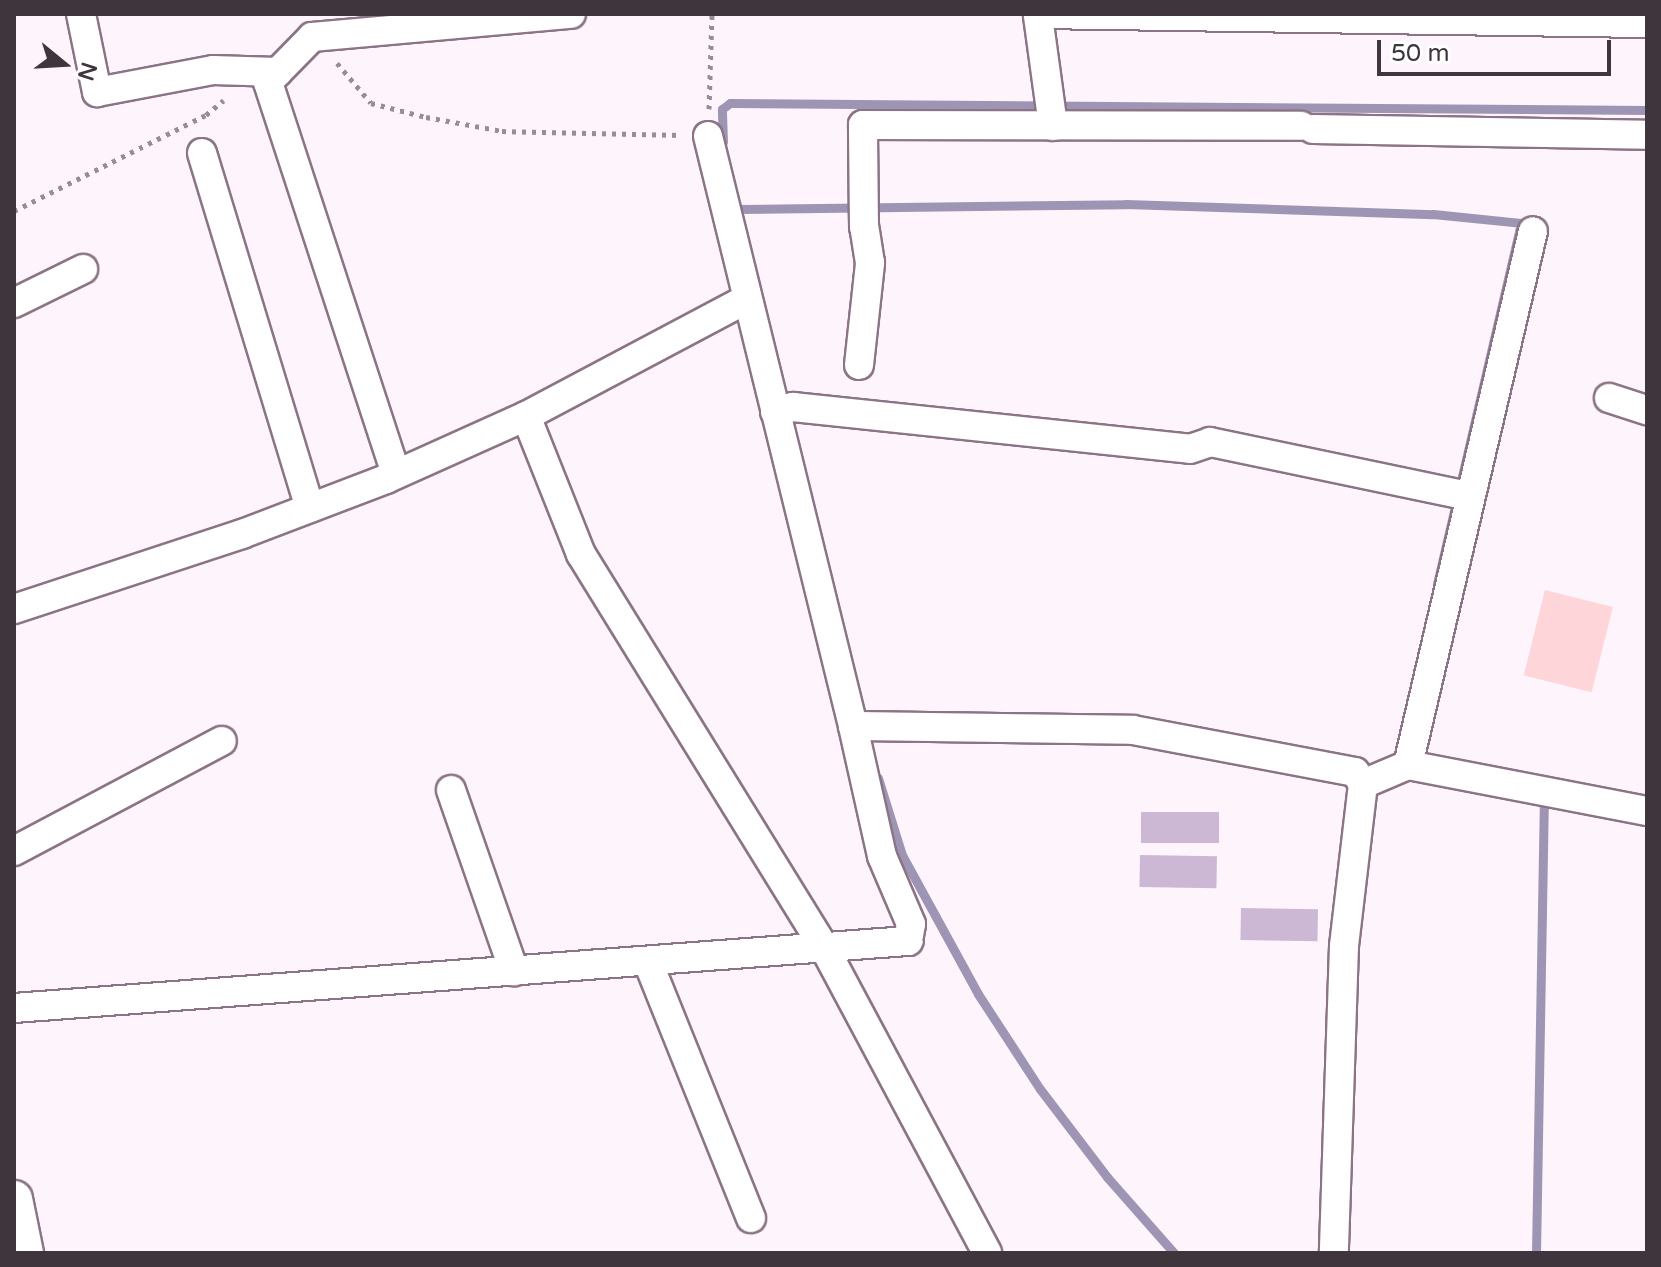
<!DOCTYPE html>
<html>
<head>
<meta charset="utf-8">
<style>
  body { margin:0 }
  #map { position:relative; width:1661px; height:1267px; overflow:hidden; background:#fef4fc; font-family:"Varela Round",sans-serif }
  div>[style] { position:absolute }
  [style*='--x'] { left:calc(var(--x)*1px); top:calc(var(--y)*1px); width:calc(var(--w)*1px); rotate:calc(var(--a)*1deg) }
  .green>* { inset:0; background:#fed6da; transform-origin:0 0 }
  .stream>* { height:9px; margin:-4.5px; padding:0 4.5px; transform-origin:4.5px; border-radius:4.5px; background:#9e95b5 }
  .building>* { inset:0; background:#ccb7d5; transform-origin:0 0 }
  .path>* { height:5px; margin-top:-2.5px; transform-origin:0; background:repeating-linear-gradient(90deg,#978d95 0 4px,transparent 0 10px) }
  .roads { filter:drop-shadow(2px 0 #8b7485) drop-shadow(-2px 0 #8b7485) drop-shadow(0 2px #8b7485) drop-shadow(0 -2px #8b7485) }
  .minor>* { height:28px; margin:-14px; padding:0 14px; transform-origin:14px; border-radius:14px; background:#fff }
  .tertiary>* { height:36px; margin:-18px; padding:0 18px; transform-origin:18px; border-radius:18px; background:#fff }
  span { translate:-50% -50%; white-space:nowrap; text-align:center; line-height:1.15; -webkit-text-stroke:6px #fff; paint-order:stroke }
  .frame { position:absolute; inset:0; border:16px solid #3f353d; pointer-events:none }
  .north { position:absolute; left:24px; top:24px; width:80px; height:80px; -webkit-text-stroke:6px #fff; paint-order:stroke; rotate:108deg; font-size:22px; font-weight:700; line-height:32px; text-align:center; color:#3f353d }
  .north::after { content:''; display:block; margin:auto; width:28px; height:36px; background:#3f353d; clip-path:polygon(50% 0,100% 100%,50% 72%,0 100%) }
  .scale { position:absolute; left:1377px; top:40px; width:234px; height:36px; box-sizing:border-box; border:4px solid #3f353d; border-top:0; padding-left:10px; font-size:24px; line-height:28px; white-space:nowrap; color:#3f353d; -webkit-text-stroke:6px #fff; paint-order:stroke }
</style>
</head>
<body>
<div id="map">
  <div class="green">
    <i style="left:1545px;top:590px;width:70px;height:88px;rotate:14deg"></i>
  </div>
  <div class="stream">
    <i style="--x:723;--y:142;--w:33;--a:-92"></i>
    <i style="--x:722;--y:109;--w:10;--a:-37"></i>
    <i style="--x:730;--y:103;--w:917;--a:0.44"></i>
    <i style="--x:739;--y:209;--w:387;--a:-0.7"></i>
    <i style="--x:1126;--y:204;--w:307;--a:1.9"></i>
    <i style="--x:1433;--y:214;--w:88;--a:5.8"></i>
    <i style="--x:1521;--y:223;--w:370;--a:103.1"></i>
    <i style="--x:878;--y:778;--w:81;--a:72.7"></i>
    <i style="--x:902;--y:855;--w:158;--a:61.3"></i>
    <i style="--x:978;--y:994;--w:113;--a:56.9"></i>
    <i style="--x:1040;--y:1089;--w:111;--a:52.7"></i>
    <i style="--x:1107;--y:1177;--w:101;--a:48.6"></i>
    <i style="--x:1536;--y:1253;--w:451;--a:-89"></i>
  </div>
  <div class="building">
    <i style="left:1141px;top:812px;width:78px;height:31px"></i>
    <i style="left:1140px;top:855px;width:77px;height:32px;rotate:1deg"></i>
    <i style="left:1241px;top:908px;width:77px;height:32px;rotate:1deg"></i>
  </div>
  <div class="path">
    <i style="--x:337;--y:63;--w:52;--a:49.6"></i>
    <i style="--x:371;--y:103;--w:57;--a:14.3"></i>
    <i style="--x:426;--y:117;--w:77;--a:10.4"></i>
    <i style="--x:502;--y:131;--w:179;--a:1.3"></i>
    <i style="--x:709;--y:109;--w:95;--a:-88.2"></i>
    <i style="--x:14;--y:211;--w:215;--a:-26.6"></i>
    <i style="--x:206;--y:115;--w:23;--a:-40"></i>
  </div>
  <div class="roads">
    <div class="minor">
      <i style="--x:81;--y:14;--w:80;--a:78.4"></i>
      <i style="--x:97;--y:92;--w:118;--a:-10.7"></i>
      <i style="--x:213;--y:70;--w:65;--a:1.8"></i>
      <i style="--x:1038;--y:14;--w:609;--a:0.85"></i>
      <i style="--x:1038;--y:16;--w:111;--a:82.2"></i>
      <i style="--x:1313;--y:129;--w:334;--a:1"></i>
      <i style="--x:708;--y:136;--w:608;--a:76.19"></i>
      <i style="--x:202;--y:153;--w:371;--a:73.1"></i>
      <i style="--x:14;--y:303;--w:77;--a:-26.2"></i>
      <i style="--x:859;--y:365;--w:103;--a:-83.8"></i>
      <i style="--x:870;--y:263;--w:36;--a:-99"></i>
      <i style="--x:864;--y:227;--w:102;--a:-90.6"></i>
      <i style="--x:863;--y:125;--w:438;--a:0.1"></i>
      <i style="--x:1609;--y:398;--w:40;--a:18"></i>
      <i style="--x:775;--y:412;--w:19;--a:-16"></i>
      <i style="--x:793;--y:407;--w:399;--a:6"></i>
      <i style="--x:1190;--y:449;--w:21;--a:-19"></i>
      <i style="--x:1210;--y:442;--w:264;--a:11.8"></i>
      <i style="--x:526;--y:416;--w:250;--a:-27.9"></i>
      <i style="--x:396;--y:474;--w:412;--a:-108.1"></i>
      <i style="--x:268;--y:82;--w:63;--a:-45.6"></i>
      <i style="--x:312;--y:37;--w:260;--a:-5.1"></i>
      <i style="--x:14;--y:609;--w:240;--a:-18.2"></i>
      <i style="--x:242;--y:534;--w:154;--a:-20.9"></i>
      <i style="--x:386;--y:479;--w:154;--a:-24.2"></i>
      <i style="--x:526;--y:416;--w:149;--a:68.3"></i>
      <i style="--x:581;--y:554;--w:464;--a:58.3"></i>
      <i style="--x:825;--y:949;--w:344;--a:61.9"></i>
      <i style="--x:1408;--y:765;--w:548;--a:-76.83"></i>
      <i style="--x:1363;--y:784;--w:49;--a:-22.9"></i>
      <i style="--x:1408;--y:765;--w:243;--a:10.9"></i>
      <i style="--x:451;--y:790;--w:192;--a:70.8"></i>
      <i style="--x:14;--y:851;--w:235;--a:-27.9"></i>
      <i style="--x:648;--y:962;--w:276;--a:68.1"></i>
      <i style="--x:14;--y:1008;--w:897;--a:-4.29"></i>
      <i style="--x:908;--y:941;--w:17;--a:-80"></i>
      <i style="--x:911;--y:924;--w:74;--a:-113.1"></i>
      <i style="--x:882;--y:856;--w:133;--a:-102.6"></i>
      <i style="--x:853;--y:726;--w:280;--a:0.8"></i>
      <i style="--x:1133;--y:730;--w:226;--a:10.7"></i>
      <i style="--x:1355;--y:772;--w:14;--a:56"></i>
      <i style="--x:1363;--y:784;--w:163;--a:96.7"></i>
      <i style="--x:1344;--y:946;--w:307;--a:91.9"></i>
    </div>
    <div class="tertiary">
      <i style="--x:14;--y:1199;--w:55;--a:78.5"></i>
    </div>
  </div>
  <div class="frame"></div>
  <div class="north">N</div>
  <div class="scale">50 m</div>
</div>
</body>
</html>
